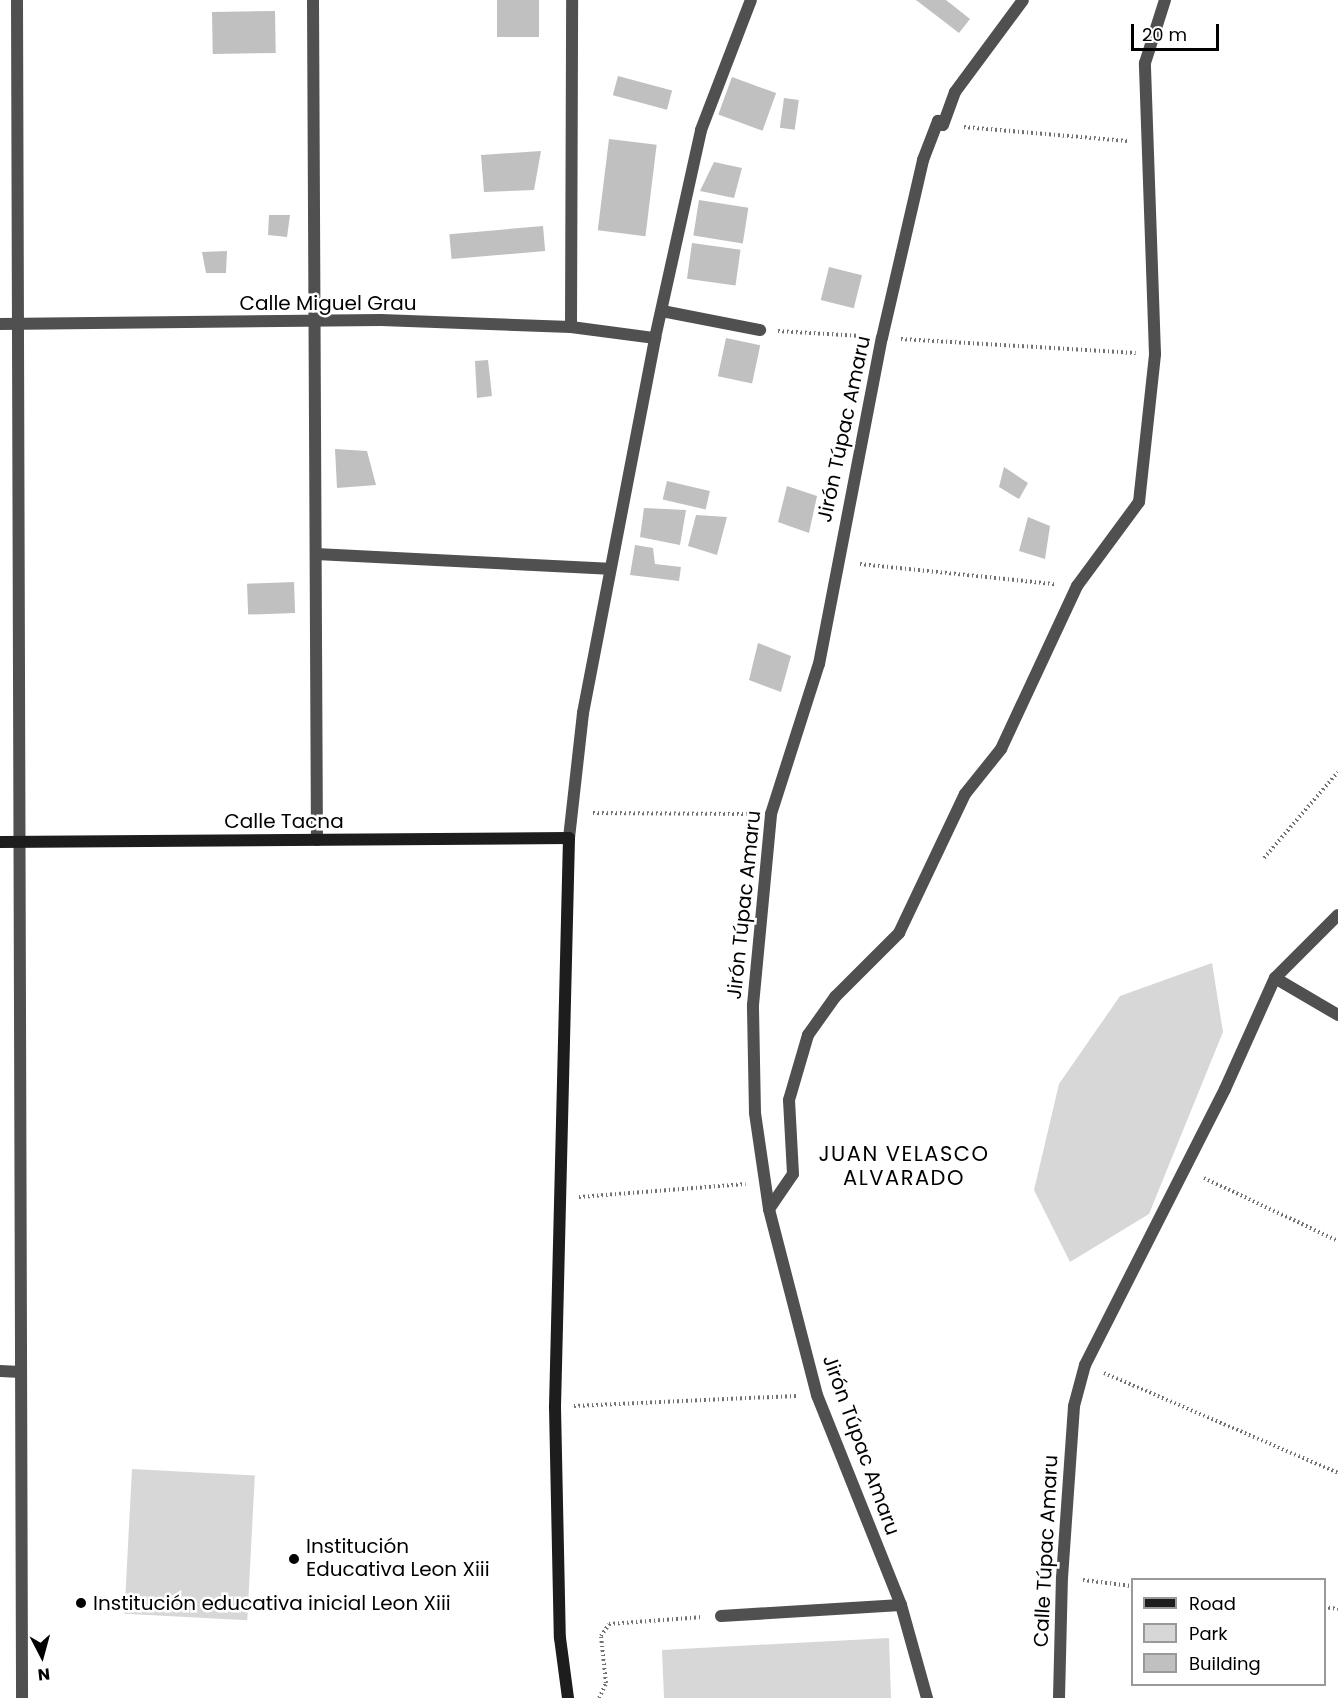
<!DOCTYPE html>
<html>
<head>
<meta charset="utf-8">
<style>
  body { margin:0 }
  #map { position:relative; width:1338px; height:1698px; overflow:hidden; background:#fff; font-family:Poppins,sans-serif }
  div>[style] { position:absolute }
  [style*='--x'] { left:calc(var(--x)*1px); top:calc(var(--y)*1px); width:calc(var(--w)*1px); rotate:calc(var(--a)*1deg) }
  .green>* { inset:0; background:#d7d7d7; transform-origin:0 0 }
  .building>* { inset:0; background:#c0c0c0; transform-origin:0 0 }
  .path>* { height:4px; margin-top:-2px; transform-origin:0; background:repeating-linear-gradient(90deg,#727272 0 1.5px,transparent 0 4.5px) }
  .lane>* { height:12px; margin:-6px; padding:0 6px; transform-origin:6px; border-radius:6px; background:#505050 }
  .street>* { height:12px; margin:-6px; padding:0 6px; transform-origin:6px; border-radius:6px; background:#505050 }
  .secondary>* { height:12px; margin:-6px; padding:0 6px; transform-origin:6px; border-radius:6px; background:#1d1d1d }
  .dots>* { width:16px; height:16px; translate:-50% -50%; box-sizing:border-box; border:3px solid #fff; border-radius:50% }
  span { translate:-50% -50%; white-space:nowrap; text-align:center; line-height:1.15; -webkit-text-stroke:5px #fff; paint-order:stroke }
  .street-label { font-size:20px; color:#000 }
  .poi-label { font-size:20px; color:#000 }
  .left { translate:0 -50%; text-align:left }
  .neighbourhood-label { font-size:21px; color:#000; letter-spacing:1.5px }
  .legend { position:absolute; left:1131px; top:1578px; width:195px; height:108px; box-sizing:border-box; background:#fff; border:2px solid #999; margin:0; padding:8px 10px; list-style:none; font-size:18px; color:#000 }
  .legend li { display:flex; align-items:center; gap:12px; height:30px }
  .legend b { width:30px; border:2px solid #999 }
  .north { position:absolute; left:12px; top:1626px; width:60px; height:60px; -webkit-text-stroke:4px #fff; paint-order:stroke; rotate:174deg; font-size:16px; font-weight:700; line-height:24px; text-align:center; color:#000 }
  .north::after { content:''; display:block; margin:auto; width:21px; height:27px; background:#000; clip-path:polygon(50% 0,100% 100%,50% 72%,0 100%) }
  .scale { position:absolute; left:1131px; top:24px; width:88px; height:27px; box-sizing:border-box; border:3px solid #000; border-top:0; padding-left:8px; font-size:18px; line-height:21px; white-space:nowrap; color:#000; -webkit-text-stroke:4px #fff; paint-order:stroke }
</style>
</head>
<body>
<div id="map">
  <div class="green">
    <i style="clip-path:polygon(1212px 963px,1223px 1032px,1149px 1214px,1070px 1262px,1034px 1190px,1059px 1084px,1120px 996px)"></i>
    <i style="left:132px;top:1469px;width:123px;height:145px;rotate:3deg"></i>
    <i style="clip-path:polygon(889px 1638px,891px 1698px,664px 1698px,662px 1650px)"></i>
  </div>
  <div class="building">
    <i style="left:497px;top:0;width:42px;height:37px"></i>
    <i style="clip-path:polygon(916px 0,946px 0,970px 19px,959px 33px)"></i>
    <i style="left:275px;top:11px;width:42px;height:63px;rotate:89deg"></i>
    <i style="left:618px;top:76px;width:56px;height:20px;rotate:15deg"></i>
    <i style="left:732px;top:77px;width:47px;height:40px;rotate:20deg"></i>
    <i style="left:784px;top:98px;width:15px;height:30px;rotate:8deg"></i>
    <i style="left:609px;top:139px;width:48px;height:92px;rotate:7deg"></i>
    <i style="clip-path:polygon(541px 151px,534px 190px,484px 192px,481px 155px)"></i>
    <i style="clip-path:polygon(714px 162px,742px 168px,734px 198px,700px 191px)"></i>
    <i style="left:699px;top:200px;width:50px;height:36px;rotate:9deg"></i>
    <i style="clip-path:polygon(269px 215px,290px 215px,287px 237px,268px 235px)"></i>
    <i style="left:543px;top:226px;width:25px;height:94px;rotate:85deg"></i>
    <i style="left:692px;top:243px;width:49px;height:36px;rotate:8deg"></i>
    <i style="clip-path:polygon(227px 251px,226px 273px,206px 273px,202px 252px)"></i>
    <i style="left:829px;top:267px;width:34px;height:34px;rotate:14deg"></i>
    <i style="left:726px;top:338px;width:35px;height:39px;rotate:12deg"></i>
    <i style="clip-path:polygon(488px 360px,492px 396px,477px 398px,475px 361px)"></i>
    <i style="clip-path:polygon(335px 449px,367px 451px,376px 485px,337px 488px)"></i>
    <i style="clip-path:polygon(1004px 467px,1028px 483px,1019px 499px,999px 487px)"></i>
    <i style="left:667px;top:481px;width:44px;height:19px;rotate:13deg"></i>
    <i style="clip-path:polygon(787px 486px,817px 496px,809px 533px,778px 522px)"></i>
    <i style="clip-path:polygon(644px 508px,686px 510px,680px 545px,640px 537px)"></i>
    <i style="clip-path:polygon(696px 515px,727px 517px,717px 555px,688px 546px)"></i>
    <i style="clip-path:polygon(1028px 517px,1050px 526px,1045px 559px,1019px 551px)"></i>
    <i style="clip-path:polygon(635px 545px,653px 548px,655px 564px,681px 567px,679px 581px,630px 575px)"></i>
    <i style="left:294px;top:582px;width:31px;height:47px;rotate:88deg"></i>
    <i style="clip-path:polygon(758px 643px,791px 656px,781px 692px,749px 680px)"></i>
  </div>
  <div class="path">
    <i style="--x:964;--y:127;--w:164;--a:4.9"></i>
    <i style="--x:778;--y:331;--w:83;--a:3.4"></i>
    <i style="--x:901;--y:339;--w:235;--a:3.4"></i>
    <i style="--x:860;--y:564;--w:196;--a:5.9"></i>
    <i style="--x:593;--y:813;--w:157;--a:0.4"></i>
    <i style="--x:1264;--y:858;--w:113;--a:-49.3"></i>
    <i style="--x:1204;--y:1178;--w:148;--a:25.2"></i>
    <i style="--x:579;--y:1197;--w:167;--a:-4.5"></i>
    <i style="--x:1104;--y:1373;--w:254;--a:23.1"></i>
    <i style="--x:574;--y:1406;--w:223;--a:-2.6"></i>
    <i style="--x:1083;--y:1580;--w:49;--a:7"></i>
    <i style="--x:1324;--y:1607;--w:14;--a:8"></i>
    <i style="--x:599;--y:1698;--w:17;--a:-65"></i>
    <i style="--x:606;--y:1683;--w:47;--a:-96.1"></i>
    <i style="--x:601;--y:1636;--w:14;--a:-56"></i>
    <i style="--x:609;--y:1624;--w:94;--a:-4.3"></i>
  </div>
  <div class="lane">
    <i style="--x:662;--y:311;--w:100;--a:11"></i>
    <i style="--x:769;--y:1209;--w:42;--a:-55.6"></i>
    <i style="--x:793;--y:1174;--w:74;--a:-93.1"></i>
    <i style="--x:789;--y:1100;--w:68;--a:-73.7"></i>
    <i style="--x:808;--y:1035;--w:47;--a:-54.6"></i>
    <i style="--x:835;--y:997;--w:91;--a:-45"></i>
    <i style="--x:899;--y:933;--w:154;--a:-64.6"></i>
    <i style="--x:965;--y:794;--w:58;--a:-51.3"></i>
    <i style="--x:1001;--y:749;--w:180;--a:-65"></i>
    <i style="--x:1077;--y:586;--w:104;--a:-53.6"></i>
    <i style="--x:1139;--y:502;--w:149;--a:-83.8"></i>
    <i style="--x:1155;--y:354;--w:291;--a:-92"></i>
    <i style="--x:1145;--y:63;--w:66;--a:-72.4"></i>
  </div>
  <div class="street">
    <i style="--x:17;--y:0;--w:1698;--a:89.83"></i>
    <i style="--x:313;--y:0;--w:840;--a:89.73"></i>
    <i style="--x:0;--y:324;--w:381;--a:-0.6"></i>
    <i style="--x:381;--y:320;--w:190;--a:2.1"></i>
    <i style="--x:571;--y:327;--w:85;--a:7.5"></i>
    <i style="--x:571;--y:327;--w:327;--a:-89.8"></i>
    <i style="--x:316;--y:554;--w:293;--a:2.9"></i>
    <i style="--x:569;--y:838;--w:126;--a:-83.6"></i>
    <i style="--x:583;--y:713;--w:382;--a:-79.1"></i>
    <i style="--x:655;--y:338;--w:213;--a:-77.5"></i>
    <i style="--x:701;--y:130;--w:139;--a:-69"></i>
    <i style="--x:1275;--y:978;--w:73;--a:30.4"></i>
    <i style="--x:0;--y:1371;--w:21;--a:3"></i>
    <i style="--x:721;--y:1616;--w:180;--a:-3.5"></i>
    <i style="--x:927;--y:1698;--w:97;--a:-105.6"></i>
    <i style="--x:901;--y:1605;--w:226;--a:-111.8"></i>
    <i style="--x:817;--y:1395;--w:192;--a:-104.5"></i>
    <i style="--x:769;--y:1209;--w:97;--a:-98.3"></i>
    <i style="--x:755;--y:1113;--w:108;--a:-91.1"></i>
    <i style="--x:753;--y:1005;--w:192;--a:-84.6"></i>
    <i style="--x:771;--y:814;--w:157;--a:-72.3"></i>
    <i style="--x:819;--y:664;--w:332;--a:-79.1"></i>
    <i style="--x:882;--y:338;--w:183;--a:-77"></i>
    <i style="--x:923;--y:160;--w:42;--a:-69"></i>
    <i style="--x:938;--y:121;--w:6;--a:39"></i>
    <i style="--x:943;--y:125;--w:35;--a:-70"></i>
    <i style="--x:955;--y:92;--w:114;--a:-53.5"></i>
    <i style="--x:1059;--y:1698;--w:120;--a:-88.6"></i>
    <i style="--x:1062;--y:1578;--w:172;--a:-86"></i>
    <i style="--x:1074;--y:1406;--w:42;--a:-75"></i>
    <i style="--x:1085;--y:1365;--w:309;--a:-63.1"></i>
    <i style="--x:1225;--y:1089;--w:122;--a:-65.8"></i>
    <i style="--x:1275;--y:978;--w:89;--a:-45"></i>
  </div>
  <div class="secondary">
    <i style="--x:0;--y:842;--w:569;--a:-0.4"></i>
    <i style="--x:569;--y:838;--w:569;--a:91.41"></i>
    <i style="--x:555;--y:1407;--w:231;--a:88.8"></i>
    <i style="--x:560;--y:1638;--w:61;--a:82.4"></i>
  </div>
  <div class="dots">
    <i style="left:294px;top:1559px;background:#000"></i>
    <i style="left:81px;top:1603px;background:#000"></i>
  </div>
  <div class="street-label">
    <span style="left:328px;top:303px">Calle Miguel Grau</span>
    <span style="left:844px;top:429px;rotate:-78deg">Jirón Túpac Amaru</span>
    <span style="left:284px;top:821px">Calle Tacna</span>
    <span style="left:744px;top:905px;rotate:-84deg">Jirón Túpac Amaru</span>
    <span style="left:861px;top:1445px;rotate:70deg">Jirón Túpac Amaru</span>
    <span style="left:1046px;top:1551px;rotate:-87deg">Calle Túpac Amaru</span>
  </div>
  <div class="poi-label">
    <span class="left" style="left:306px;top:1558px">Institución<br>Educativa Leon Xiii</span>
    <span class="left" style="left:93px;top:1603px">Institución educativa inicial Leon Xiii</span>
  </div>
  <div class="neighbourhood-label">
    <span style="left:904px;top:1166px">JUAN VELASCO<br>ALVARADO</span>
  </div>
  <ul class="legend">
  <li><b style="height:8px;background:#1d1d1d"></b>Road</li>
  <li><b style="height:16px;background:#d7d7d7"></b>Park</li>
  <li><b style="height:16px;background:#c0c0c0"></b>Building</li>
  </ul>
  <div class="north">N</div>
  <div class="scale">20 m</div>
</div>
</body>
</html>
